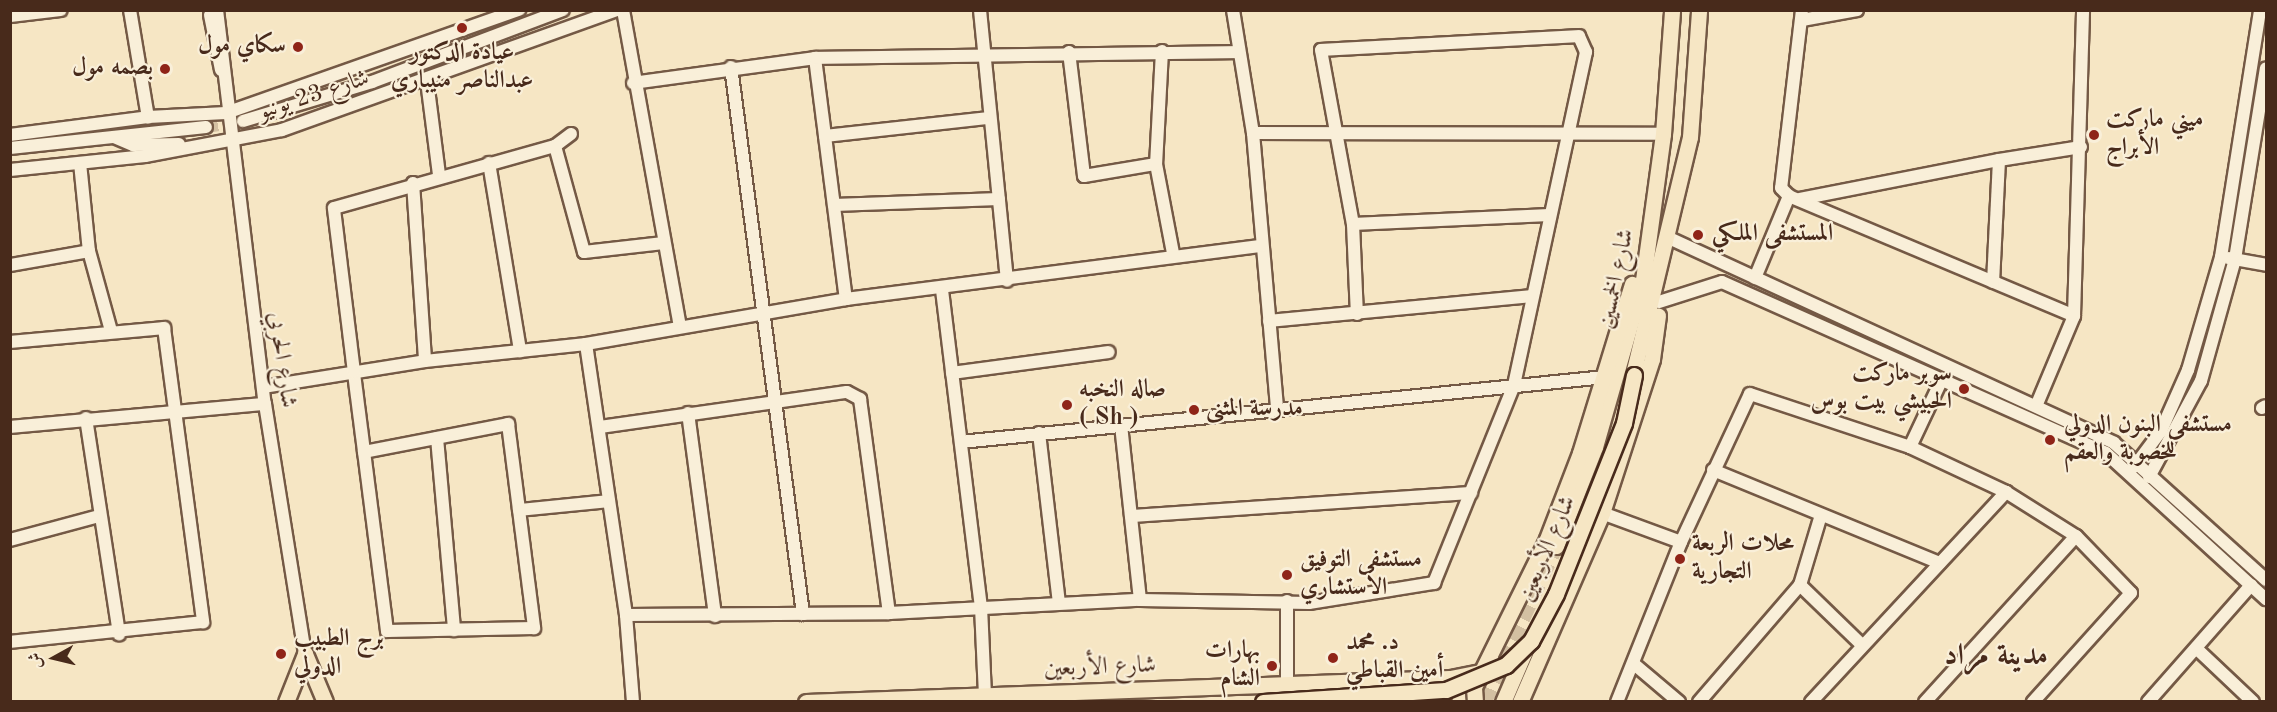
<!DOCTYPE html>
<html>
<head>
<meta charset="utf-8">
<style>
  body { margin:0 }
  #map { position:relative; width:2277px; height:712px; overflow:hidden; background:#f6e6c4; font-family:"Old Standard TT",Amiri,serif }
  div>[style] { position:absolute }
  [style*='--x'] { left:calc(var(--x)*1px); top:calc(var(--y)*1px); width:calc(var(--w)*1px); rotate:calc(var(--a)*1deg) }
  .minor-tunnel>* { height:12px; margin-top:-6px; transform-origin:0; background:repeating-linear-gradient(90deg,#d3c0a2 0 12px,transparent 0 18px) }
  .major-tunnel>* { height:15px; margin-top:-7.5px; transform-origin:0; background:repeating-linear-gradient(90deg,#d3c0a2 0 15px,transparent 0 23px) }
  .roads { filter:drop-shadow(2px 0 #745945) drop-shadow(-2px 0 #745945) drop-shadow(0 2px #745945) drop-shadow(0 -2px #745945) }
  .minor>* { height:12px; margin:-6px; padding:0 6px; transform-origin:6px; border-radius:6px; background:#f9efd9 }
  .major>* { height:15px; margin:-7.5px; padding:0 7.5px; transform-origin:7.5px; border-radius:7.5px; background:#f6e6c4 }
  .bridges { filter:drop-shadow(2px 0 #482a1b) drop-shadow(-2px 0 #482a1b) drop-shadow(0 2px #482a1b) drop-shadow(0 -2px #482a1b) }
  .major-bridge>* { height:15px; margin:-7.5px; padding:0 7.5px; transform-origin:7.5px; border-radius:7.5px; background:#f6e6c4 }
  .dots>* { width:16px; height:16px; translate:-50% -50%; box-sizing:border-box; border:3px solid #f9efd9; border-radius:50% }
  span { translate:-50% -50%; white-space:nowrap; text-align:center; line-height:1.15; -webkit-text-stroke:4.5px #f9efd9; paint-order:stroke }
  .poi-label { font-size:24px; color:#482a1b; font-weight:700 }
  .right { translate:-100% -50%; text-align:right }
  .left { translate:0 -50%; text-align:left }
  .street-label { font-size:24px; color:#482a1b }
  .district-label { font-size:30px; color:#482a1b; font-weight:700 }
  .frame { position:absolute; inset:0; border:12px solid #482a1b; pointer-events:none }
  .north { position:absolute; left:24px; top:628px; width:60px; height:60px; -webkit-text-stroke:4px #f9efd9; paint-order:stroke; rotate:262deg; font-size:16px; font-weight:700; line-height:24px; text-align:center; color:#482a1b }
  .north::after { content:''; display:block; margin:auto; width:21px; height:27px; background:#482a1b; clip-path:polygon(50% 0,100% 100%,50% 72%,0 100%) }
</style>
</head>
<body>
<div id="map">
  <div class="minor-tunnel">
    <i style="--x:206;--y:127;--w:37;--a:-9"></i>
  </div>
  <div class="major-tunnel">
    <i style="--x:1484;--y:702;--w:172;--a:-65.2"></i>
  </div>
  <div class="roads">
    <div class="minor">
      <i style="--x:130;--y:10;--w:109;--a:80.5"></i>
      <i style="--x:217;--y:10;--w:397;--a:83.1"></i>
      <i style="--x:265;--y:404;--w:253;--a:80.9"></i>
      <i style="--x:623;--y:10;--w:322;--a:79.8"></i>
      <i style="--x:980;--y:10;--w:272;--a:84.3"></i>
      <i style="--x:1233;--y:10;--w:125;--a:80.8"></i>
      <i style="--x:1253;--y:133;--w:277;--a:85"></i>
      <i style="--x:1802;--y:10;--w:179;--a:96.7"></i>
      <i style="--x:1781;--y:188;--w:11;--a:45"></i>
      <i style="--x:1789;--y:196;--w:309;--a:22.8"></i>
      <i style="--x:210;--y:15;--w:56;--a:78.7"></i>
      <i style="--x:10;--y:16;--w:51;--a:-6.7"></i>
      <i style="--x:1802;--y:20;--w:56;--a:-10.3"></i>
      <i style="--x:1162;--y:51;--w:113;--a:93"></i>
      <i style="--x:1156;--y:164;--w:91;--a:79.2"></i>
      <i style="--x:1069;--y:52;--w:125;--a:83.1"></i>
      <i style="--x:1084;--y:176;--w:73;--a:-9.5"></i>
      <i style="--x:815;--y:58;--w:243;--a:82.7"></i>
      <i style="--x:731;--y:67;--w:552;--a:82.5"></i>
      <i style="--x:427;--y:81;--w:95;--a:82.7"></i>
      <i style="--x:633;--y:83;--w:184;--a:-7.8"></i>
      <i style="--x:815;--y:58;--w:422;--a:-0.8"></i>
      <i style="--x:243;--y:121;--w:135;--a:-16.8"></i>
      <i style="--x:372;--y:82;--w:204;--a:-20.7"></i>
      <i style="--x:1253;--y:133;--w:410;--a:0.1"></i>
      <i style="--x:10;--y:135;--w:139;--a:-7.4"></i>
      <i style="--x:148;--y:117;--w:78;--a:-2.9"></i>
      <i style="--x:226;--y:113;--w:311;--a:-19.4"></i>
      <i style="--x:825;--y:136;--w:165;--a:-6.3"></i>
      <i style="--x:114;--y:137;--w:21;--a:23"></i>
      <i style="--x:133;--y:145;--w:46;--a:-1.2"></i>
      <i style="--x:555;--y:146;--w:110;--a:74.7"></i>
      <i style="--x:584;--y:252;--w:80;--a:-6.5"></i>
      <i style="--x:10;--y:148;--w:197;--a:-6.1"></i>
      <i style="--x:1999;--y:160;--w:83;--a:-9"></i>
      <i style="--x:80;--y:163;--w:88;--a:84.2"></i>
      <i style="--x:89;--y:251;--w:83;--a:74.6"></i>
      <i style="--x:489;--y:163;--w:191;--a:80.6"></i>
      <i style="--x:10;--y:170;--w:136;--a:-5.9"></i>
      <i style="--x:145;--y:156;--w:139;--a:-10.7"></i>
      <i style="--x:282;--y:130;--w:356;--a:-19.7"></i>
      <i style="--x:413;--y:183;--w:178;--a:86.1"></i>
      <i style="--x:1800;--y:199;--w:203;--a:-11.1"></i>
      <i style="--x:1999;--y:160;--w:122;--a:92.8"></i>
      <i style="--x:834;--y:205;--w:165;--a:-2.1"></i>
      <i style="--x:1353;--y:224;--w:196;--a:-2.6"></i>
      <i style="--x:1669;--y:238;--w:490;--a:24.7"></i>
      <i style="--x:2114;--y:443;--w:205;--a:42"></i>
      <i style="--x:2228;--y:258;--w:39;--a:10"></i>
      <i style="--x:10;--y:265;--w:80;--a:-10"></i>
      <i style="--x:1755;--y:278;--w:89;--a:-67.5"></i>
      <i style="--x:942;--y:290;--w:319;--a:83"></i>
      <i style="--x:981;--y:607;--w:88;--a:87.4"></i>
      <i style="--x:1659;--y:302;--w:66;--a:-17.6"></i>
      <i style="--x:1722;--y:282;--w:420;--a:24"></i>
      <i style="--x:2106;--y:453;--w:217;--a:42.4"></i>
      <i style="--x:1269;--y:321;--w:264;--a:-5.4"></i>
      <i style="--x:10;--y:342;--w:155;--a:-5.2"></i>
      <i style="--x:164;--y:328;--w:297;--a:82.4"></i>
      <i style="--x:203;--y:622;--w:194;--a:174.1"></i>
      <i style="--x:586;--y:344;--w:274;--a:81.6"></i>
      <i style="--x:626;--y:615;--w:87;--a:85.4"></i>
      <i style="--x:952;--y:373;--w:158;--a:-7.6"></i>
      <i style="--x:263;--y:387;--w:164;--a:-9.1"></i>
      <i style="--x:425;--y:361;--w:162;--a:-6"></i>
      <i style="--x:586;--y:344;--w:264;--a:-9.8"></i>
      <i style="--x:846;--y:299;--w:419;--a:-7.3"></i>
      <i style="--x:2037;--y:404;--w:95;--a:-67.2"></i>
      <i style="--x:2074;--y:316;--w:306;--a:-88.3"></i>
      <i style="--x:2262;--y:408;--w:4;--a:-27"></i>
      <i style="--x:688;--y:413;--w:205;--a:82.4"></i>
      <i style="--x:86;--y:418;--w:219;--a:81.3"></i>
      <i style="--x:1121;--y:425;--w:176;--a:83.8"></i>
      <i style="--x:10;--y:427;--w:256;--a:-5.2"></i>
      <i style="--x:600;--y:427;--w:249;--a:-8.1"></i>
      <i style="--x:847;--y:392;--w:15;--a:28"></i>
      <i style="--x:860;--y:399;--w:216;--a:82.3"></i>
      <i style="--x:1039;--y:433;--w:171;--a:83.3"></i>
      <i style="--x:437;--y:438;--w:193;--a:84.9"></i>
      <i style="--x:961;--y:442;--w:647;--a:-5.76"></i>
      <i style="--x:1910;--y:447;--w:73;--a:-64.8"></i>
      <i style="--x:364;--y:452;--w:147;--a:-11"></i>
      <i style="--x:508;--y:424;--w:206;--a:82.7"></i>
      <i style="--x:534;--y:628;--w:147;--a:178.8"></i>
      <i style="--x:387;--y:631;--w:261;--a:-97.3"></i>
      <i style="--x:354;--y:372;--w:165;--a:-97"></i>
      <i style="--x:334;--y:208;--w:230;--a:-15.7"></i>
      <i style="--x:555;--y:146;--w:20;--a:-37"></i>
      <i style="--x:2134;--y:467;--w:45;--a:-53.1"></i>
      <i style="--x:2161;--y:431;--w:67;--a:-66.1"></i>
      <i style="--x:2188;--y:370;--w:118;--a:-73.7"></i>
      <i style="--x:2221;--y:257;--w:250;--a:-81"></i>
      <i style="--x:1713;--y:470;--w:245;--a:22.3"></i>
      <i style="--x:2149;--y:477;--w:109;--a:-61.6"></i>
      <i style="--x:2201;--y:381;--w:127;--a:-74.4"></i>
      <i style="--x:2235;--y:259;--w:193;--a:-80.8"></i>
      <i style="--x:519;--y:510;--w:90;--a:-5.7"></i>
      <i style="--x:1602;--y:513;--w:84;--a:20.2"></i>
      <i style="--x:1131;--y:516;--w:341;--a:-3.9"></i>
      <i style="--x:10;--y:540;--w:92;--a:-15.1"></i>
      <i style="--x:1800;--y:585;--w:86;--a:44.1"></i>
      <i style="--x:1287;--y:601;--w:83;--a:90"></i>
      <i style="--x:626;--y:615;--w:263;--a:-0.4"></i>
      <i style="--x:889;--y:613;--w:251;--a:-3"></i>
      <i style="--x:1140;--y:600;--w:169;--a:1"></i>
      <i style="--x:1309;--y:603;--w:127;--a:-9.1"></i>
      <i style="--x:1434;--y:583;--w:214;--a:-68"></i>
      <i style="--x:1514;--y:385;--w:341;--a:-77.8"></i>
      <i style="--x:1586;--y:52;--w:17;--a:-114"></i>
      <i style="--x:1579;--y:36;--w:258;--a:176.9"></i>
      <i style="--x:1321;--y:50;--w:177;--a:79.6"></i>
      <i style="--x:1353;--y:224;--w:90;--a:87.5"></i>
      <i style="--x:2197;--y:649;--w:77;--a:43.4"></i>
      <i style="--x:1634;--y:664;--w:59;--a:40.2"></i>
      <i style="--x:1617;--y:702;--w:172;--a:-68.2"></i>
      <i style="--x:1681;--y:542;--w:163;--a:-65"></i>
      <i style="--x:1750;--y:394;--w:169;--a:18.3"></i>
      <i style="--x:1910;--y:447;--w:106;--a:25.1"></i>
      <i style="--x:2006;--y:492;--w:83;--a:32.2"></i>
      <i style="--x:2076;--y:536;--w:79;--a:46"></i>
      <i style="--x:2131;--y:593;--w:147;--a:132"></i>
      <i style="--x:1699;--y:702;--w:155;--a:-49.2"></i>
      <i style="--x:1800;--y:585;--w:73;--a:-73.3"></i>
      <i style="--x:1811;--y:702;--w:287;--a:-47.1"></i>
      <i style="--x:1925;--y:702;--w:224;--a:-47.7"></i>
      <i style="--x:2148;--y:702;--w:156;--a:-48.6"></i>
    </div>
    <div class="major">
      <i style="--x:1630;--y:387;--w:257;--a:-76.5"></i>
      <i style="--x:1690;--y:137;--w:127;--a:-85.9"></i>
      <i style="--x:1556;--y:546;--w:106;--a:-68.5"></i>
      <i style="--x:1595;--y:447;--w:174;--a:-74"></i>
      <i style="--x:1643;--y:280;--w:147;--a:-82.2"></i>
      <i style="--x:1663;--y:134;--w:124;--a:-85.8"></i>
      <i style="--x:305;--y:654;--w:52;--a:67.4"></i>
      <i style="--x:1421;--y:690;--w:25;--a:29"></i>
      <i style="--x:286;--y:702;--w:52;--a:-68.4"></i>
      <i style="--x:806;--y:702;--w:644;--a:-2.13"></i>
      <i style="--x:1450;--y:678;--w:33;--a:-11"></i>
      <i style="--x:1482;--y:672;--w:16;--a:-60"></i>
      <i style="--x:1475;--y:702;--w:15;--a:-94"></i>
      <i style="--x:1474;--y:687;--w:165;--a:-63.7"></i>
      <i style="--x:1547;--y:539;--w:92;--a:-69"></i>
      <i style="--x:1580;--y:453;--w:177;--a:-72.9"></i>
      <i style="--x:1503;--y:702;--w:63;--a:-66.7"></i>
      <i style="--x:1520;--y:702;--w:206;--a:-66.5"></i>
      <i style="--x:1602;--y:513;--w:162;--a:-72"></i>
      <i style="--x:1652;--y:359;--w:44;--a:-82.2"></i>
    </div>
  </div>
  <div class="bridges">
    <div class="major-bridge">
      <i style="--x:1263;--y:702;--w:183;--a:-3.8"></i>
      <i style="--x:1446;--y:690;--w:65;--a:-22.6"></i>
      <i style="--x:1506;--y:665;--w:35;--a:-44"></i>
      <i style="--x:1531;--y:641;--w:53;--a:-62"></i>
      <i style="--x:1556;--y:594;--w:184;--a:-68.3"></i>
      <i style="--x:1624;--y:423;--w:49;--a:-78.2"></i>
    </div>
  </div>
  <div class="dots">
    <i style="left:462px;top:28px;background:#8f2418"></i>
    <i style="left:298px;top:47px;background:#8f2418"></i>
    <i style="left:165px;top:69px;background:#8f2418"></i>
    <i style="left:2094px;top:135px;background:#8f2418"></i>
    <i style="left:1698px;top:235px;background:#8f2418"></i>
    <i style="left:1964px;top:389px;background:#8f2418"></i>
    <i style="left:1067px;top:405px;background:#8f2418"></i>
    <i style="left:1194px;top:410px;background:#8f2418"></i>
    <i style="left:2050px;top:440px;background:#8f2418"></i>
    <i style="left:1680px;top:559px;background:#8f2418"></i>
    <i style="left:1287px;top:575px;background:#8f2418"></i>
    <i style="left:281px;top:654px;background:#8f2418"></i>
    <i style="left:1333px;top:658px;background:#8f2418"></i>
    <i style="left:1272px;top:666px;background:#8f2418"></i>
  </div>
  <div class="poi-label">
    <span class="right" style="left:286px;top:47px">سكاي مول</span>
    <span style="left:462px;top:68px">عيادة الدكتور<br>عبدالناصر منيباري</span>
    <span class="right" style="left:153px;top:69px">بصمه مول</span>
    <span class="left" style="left:2106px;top:135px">ميني ماركت<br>الأبراج</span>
    <span class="left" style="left:1712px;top:235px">المستشفى الملكي</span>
    <span class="right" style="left:1952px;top:389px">سوبر ماركت<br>الحبيشي بيت بوس</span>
    <span class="left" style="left:1079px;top:405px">صاله النخبه<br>( Sh )</span>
    <span class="left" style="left:1206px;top:410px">مدرسة المثنى</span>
    <span class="left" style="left:2064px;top:440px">مستشفى البنون الدولي<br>للخصوبة والعقم</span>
    <span class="left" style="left:1692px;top:559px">محلات الربعة<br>التجارية</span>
    <span class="left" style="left:1300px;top:575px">مستشفى التوفيق<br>الاستشاري</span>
    <span class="left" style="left:294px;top:654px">برج الطبيب<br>الدولي</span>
    <span class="left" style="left:1346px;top:658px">د. محمد<br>أمين القباطي</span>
    <span class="right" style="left:1260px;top:666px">بهارات<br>الشام</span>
  </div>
  <div class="street-label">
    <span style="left:314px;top:96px;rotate:-18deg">شارع 23 يونيو</span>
    <span style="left:1617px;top:279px;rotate:-78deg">شارع الخمسين</span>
    <span style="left:281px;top:360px;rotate:82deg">شارع الحربي</span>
    <span style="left:1548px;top:549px;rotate:-67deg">شارع الأربعين</span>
    <span style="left:1100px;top:668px;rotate:-2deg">شارع الأربعين</span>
  </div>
  <div class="district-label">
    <span style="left:1996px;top:656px">مدينة مراد</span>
  </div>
  <div class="frame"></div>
  <div class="north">ش</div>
</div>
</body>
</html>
